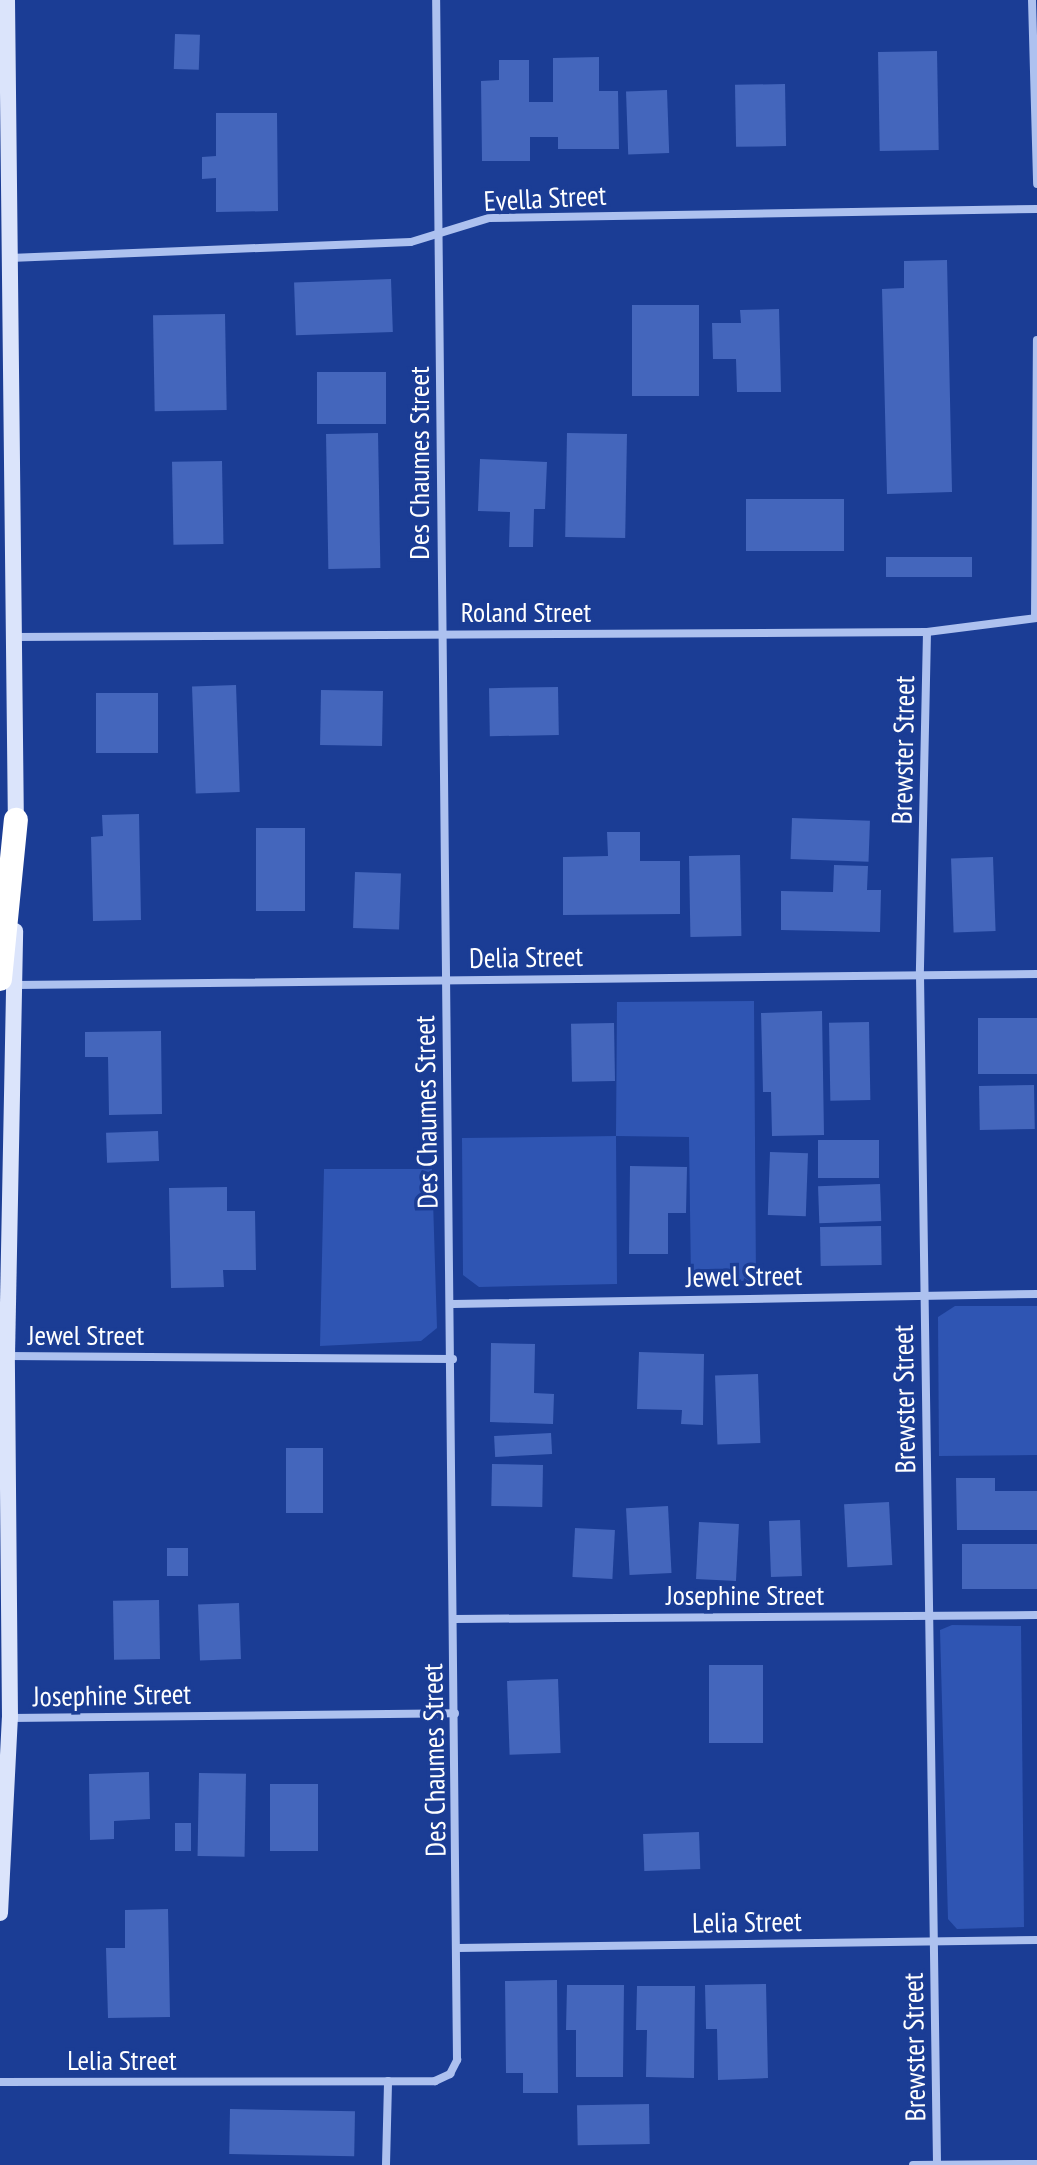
<!DOCTYPE html>
<html>
<head>
<meta charset="utf-8">
<style>
  body { margin:0 }
  #map { position:relative; width:1037px; height:2165px; overflow:hidden; background:#1b3d95; font-family:"PT Sans Narrow",sans-serif }
  div>[style] { position:absolute }
  [style*='--x'] { left:calc(var(--x)*1px); top:calc(var(--y)*1px); width:calc(var(--w)*1px); rotate:calc(var(--a)*1deg) }
  .green>* { inset:0; background:#2f55b3 }
  .building>* { inset:0; background:#4466bc; transform-origin:0 0 }
  .street>* { height:8px; margin:-4px; padding:0 4px; transform-origin:4px; border-radius:4px; background:#adc1ef }
  .secondary>* { height:16px; margin:-8px; padding:0 8px; transform-origin:8px; border-radius:8px; background:#dbe4fb }
  .highway>* { height:24px; margin:-12px; padding:0 12px; transform-origin:12px; border-radius:12px; background:#fff }
  span { translate:-50% -50%; white-space:nowrap; text-align:center; line-height:1.15; -webkit-text-stroke:7px #1b3d95; paint-order:stroke }
  .street-label { font-size:28px; color:#fff }
</style>
</head>
<body>
<div id="map">
  <div class="green">
    <i style="clip-path:polygon(754px 1001px,756px 1281px,691px 1281px,689px 1137px,616px 1136px,617px 1284px,479px 1287px,463px 1275px,462px 1138px,616px 1136px,617px 1002px)"></i>
    <i style="clip-path:polygon(324px 1169px,432px 1169px,437px 1328px,421px 1341px,320px 1346px)"></i>
    <i style="clip-path:polygon(955px 1306px,1037px 1306px,1037px 1455px,939px 1456px,938px 1317px)"></i>
    <i style="clip-path:polygon(952px 1625px,1021px 1626px,1024px 1927px,957px 1929px,948px 1919px,940px 1630px)"></i>
  </div>
  <div class="building">
    <i style="left:175px;top:34px;width:25px;height:35px;rotate:2deg"></i>
    <i style="left:937px;top:51px;width:99px;height:59px;rotate:89deg"></i>
    <i style="clip-path:polygon(599px 57px,599px 91px,618px 91px,619px 149px,558px 149px,558px 137px,530px 137px,530px 161px,482px 161px,481px 81px,499px 80px,499px 60px,529px 60px,529px 102px,553px 102px,553px 58px)"></i>
    <i style="left:785px;top:84px;width:62px;height:50px;rotate:89deg"></i>
    <i style="left:667px;top:90px;width:63px;height:41px;rotate:88deg"></i>
    <i style="clip-path:polygon(216px 113px,277px 113px,278px 211px,216px 212px,216px 178px,202px 179px,202px 157px,216px 156px)"></i>
    <i style="clip-path:polygon(947px 260px,952px 492px,887px 494px,882px 289px,904px 288px,904px 261px)"></i>
    <i style="left:391px;top:279px;width:53px;height:97px;rotate:88deg"></i>
    <i style="left:632px;top:305px;width:67px;height:91px"></i>
    <i style="clip-path:polygon(779px 309px,781px 392px,737px 392px,736px 359px,713px 359px,712px 323px,741px 323px,740px 310px)"></i>
    <i style="left:225px;top:314px;width:96px;height:72px;rotate:89deg"></i>
    <i style="left:386px;top:372px;width:52px;height:69px;rotate:90deg"></i>
    <i style="left:378px;top:433px;width:135px;height:52px;rotate:89deg"></i>
    <i style="left:567px;top:433px;width:60px;height:104px;rotate:1deg"></i>
    <i style="clip-path:polygon(480px 459px,547px 462px,545px 509px,534px 509px,533px 547px,509px 547px,510px 512px,478px 511px)"></i>
    <i style="left:222px;top:461px;width:83px;height:50px;rotate:89deg"></i>
    <i style="left:844px;top:499px;width:52px;height:98px;rotate:90deg"></i>
    <i style="left:972px;top:557px;width:20px;height:86px;rotate:90deg"></i>
    <i style="left:236px;top:685px;width:107px;height:44px;rotate:88deg"></i>
    <i style="left:558px;top:687px;width:48px;height:69px;rotate:89deg"></i>
    <i style="left:321px;top:690px;width:62px;height:55px;rotate:1deg"></i>
    <i style="left:158px;top:693px;width:60px;height:62px;rotate:90deg"></i>
    <i style="clip-path:polygon(139px 814px,141px 920px,93px 921px,91px 837px,103px 836px,102px 815px)"></i>
    <i style="left:792px;top:818px;width:78px;height:41px;rotate:2deg"></i>
    <i style="left:256px;top:828px;width:49px;height:83px"></i>
    <i style="clip-path:polygon(607px 832px,640px 832px,640px 861px,680px 861px,680px 914px,563px 915px,563px 857px,608px 856px)"></i>
    <i style="left:740px;top:855px;width:81px;height:51px;rotate:89deg"></i>
    <i style="left:993px;top:857px;width:74px;height:42px;rotate:88deg"></i>
    <i style="clip-path:polygon(834px 865px,868px 866px,867px 890px,881px 890px,880px 932px,781px 930px,781px 891px,833px 892px)"></i>
    <i style="left:355px;top:872px;width:46px;height:56px;rotate:2deg"></i>
    <i style="clip-path:polygon(822px 1011px,824px 1135px,772px 1136px,771px 1092px,763px 1092px,761px 1013px)"></i>
    <i style="left:1037px;top:1018px;width:56px;height:59px;rotate:90deg"></i>
    <i style="left:869px;top:1022px;width:78px;height:40px;rotate:89deg"></i>
    <i style="left:614px;top:1023px;width:58px;height:43px;rotate:89deg"></i>
    <i style="clip-path:polygon(161px 1031px,162px 1114px,109px 1115px,108px 1057px,85px 1057px,85px 1032px)"></i>
    <i style="left:1034px;top:1085px;width:44px;height:55px;rotate:89deg"></i>
    <i style="left:158px;top:1131px;width:30px;height:52px;rotate:88deg"></i>
    <i style="left:879px;top:1140px;width:38px;height:61px;rotate:90deg"></i>
    <i style="left:770px;top:1152px;width:38px;height:63px;rotate:2deg"></i>
    <i style="clip-path:polygon(630px 1166px,687px 1167px,686px 1213px,668px 1213px,668px 1254px,629px 1254px)"></i>
    <i style="left:880px;top:1184px;width:37px;height:62px;rotate:88deg"></i>
    <i style="clip-path:polygon(227px 1187px,227px 1211px,255px 1211px,256px 1270px,223px 1270px,224px 1287px,171px 1288px,169px 1188px)"></i>
    <i style="left:881px;top:1226px;width:39px;height:61px;rotate:89deg"></i>
    <i style="clip-path:polygon(491px 1343px,535px 1344px,534px 1393px,554px 1394px,553px 1424px,490px 1422px)"></i>
    <i style="clip-path:polygon(639px 1352px,704px 1354px,703px 1425px,681px 1424px,682px 1410px,637px 1409px)"></i>
    <i style="left:758px;top:1374px;width:69px;height:43px;rotate:88deg"></i>
    <i style="left:551px;top:1433px;width:21px;height:57px;rotate:87deg"></i>
    <i style="left:286px;top:1448px;width:37px;height:65px"></i>
    <i style="left:492px;top:1464px;width:51px;height:42px;rotate:1deg"></i>
    <i style="clip-path:polygon(956px 1478px,995px 1478px,995px 1491px,1037px 1491px,1037px 1530px,957px 1530px)"></i>
    <i style="left:889px;top:1502px;width:63px;height:45px;rotate:87deg"></i>
    <i style="left:668px;top:1506px;width:67px;height:42px;rotate:87deg"></i>
    <i style="left:800px;top:1520px;width:56px;height:31px;rotate:88deg"></i>
    <i style="left:699px;top:1522px;width:40px;height:57px;rotate:3deg"></i>
    <i style="left:575px;top:1528px;width:40px;height:49px;rotate:3deg"></i>
    <i style="left:1037px;top:1544px;width:45px;height:75px;rotate:90deg"></i>
    <i style="left:167px;top:1548px;width:21px;height:28px"></i>
    <i style="left:159px;top:1600px;width:59px;height:46px;rotate:89deg"></i>
    <i style="left:239px;top:1603px;width:56px;height:41px;rotate:88deg"></i>
    <i style="left:709px;top:1665px;width:54px;height:78px"></i>
    <i style="left:558px;top:1679px;width:74px;height:51px;rotate:88deg"></i>
    <i style="clip-path:polygon(149px 1772px,150px 1819px,114px 1821px,114px 1839px,90px 1840px,89px 1774px)"></i>
    <i style="left:199px;top:1773px;width:47px;height:83px;rotate:1deg"></i>
    <i style="left:270px;top:1784px;width:48px;height:67px"></i>
    <i style="left:175px;top:1823px;width:16px;height:28px"></i>
    <i style="left:699px;top:1832px;width:37px;height:56px;rotate:88deg"></i>
    <i style="clip-path:polygon(168px 1909px,170px 2017px,108px 2018px,106px 1948px,125px 1948px,125px 1910px)"></i>
    <i style="clip-path:polygon(557px 1980px,558px 2093px,523px 2093px,523px 2073px,506px 2073px,505px 1981px)"></i>
    <i style="clip-path:polygon(766px 1984px,768px 2078px,718px 2080px,717px 2029px,706px 2029px,705px 1985px)"></i>
    <i style="clip-path:polygon(567px 1985px,624px 1985px,623px 2077px,576px 2077px,576px 2030px,566px 2030px)"></i>
    <i style="clip-path:polygon(637px 1986px,695px 1986px,694px 2078px,646px 2077px,647px 2030px,636px 2030px)"></i>
    <i style="left:649px;top:2104px;width:40px;height:72px;rotate:89deg"></i>
    <i style="left:230px;top:2109px;width:125px;height:45px;rotate:1deg"></i>
  </div>
  <div class="street">
    <i style="--x:1032;--y:0;--w:184;--a:88.4"></i>
    <i style="--x:10;--y:258;--w:401;--a:-2.3"></i>
    <i style="--x:411;--y:242;--w:82;--a:-17.1"></i>
    <i style="--x:489;--y:218;--w:548;--a:-0.94"></i>
    <i style="--x:1035;--y:618;--w:278;--a:-89.6"></i>
    <i style="--x:927;--y:632;--w:343;--a:91.2"></i>
    <i style="--x:920;--y:975;--w:1190;--a:89.18"></i>
    <i style="--x:14;--y:637;--w:913;--a:-0.31"></i>
    <i style="--x:927;--y:632;--w:111;--a:-7.3"></i>
    <i style="--x:15;--y:985;--w:1022;--a:-0.62"></i>
    <i style="--x:453;--y:1304;--w:584;--a:-0.98"></i>
    <i style="--x:7;--y:1356;--w:446;--a:0.4"></i>
    <i style="--x:454;--y:1619;--w:583;--a:-0.39"></i>
    <i style="--x:10;--y:1718;--w:445;--a:-0.6"></i>
    <i style="--x:458;--y:1948;--w:579;--a:-0.79"></i>
    <i style="--x:0;--y:2082;--w:435;--a:-0.1"></i>
    <i style="--x:435;--y:2081;--w:17;--a:-25"></i>
    <i style="--x:450;--y:2074;--w:16;--a:-63"></i>
    <i style="--x:457;--y:2060;--w:2060;--a:-90.58"></i>
    <i style="--x:386;--y:2165;--w:84;--a:-88.6"></i>
    <i style="--x:913;--y:2165;--w:124;--a:-0.5"></i>
  </div>
  <div class="secondary">
    <i style="--x:7;--y:0;--w:828;--a:89.38"></i>
    <i style="--x:0;--y:1913;--w:195;--a:-87.1"></i>
    <i style="--x:10;--y:1718;--w:362;--a:-90.5"></i>
    <i style="--x:7;--y:1356;--w:425;--a:-88.9"></i>
  </div>
  <div class="highway">
    <i style="--x:0;--y:979;--w:160;--a:-84.3"></i>
  </div>
  <div class="street-label">
    <span style="left:545px;top:198px;rotate:-3deg">Evella Street</span>
    <span style="left:419px;top:463px;rotate:-90deg">Des Chaumes Street</span>
    <span style="left:526px;top:612px">Roland Street</span>
    <span style="left:903px;top:750px;rotate:-89deg">Brewster Street</span>
    <span style="left:526px;top:957px;rotate:-1deg">Delia Street</span>
    <span style="left:426px;top:1112px;rotate:-91deg">Des Chaumes Street</span>
    <span style="left:744px;top:1276px;rotate:-1deg">Jewel Street</span>
    <span style="left:86px;top:1335px">Jewel Street</span>
    <span style="left:904px;top:1399px;rotate:-91deg">Brewster Street</span>
    <span style="left:745px;top:1595px">Josephine Street</span>
    <span style="left:112px;top:1695px;rotate:-1deg">Josephine Street</span>
    <span style="left:434px;top:1760px;rotate:-91deg">Des Chaumes Street</span>
    <span style="left:747px;top:1922px;rotate:-1deg">Lelia Street</span>
    <span style="left:914px;top:2047px;rotate:-91deg">Brewster Street</span>
    <span style="left:122px;top:2060px">Lelia Street</span>
  </div>
</div>
</body>
</html>
